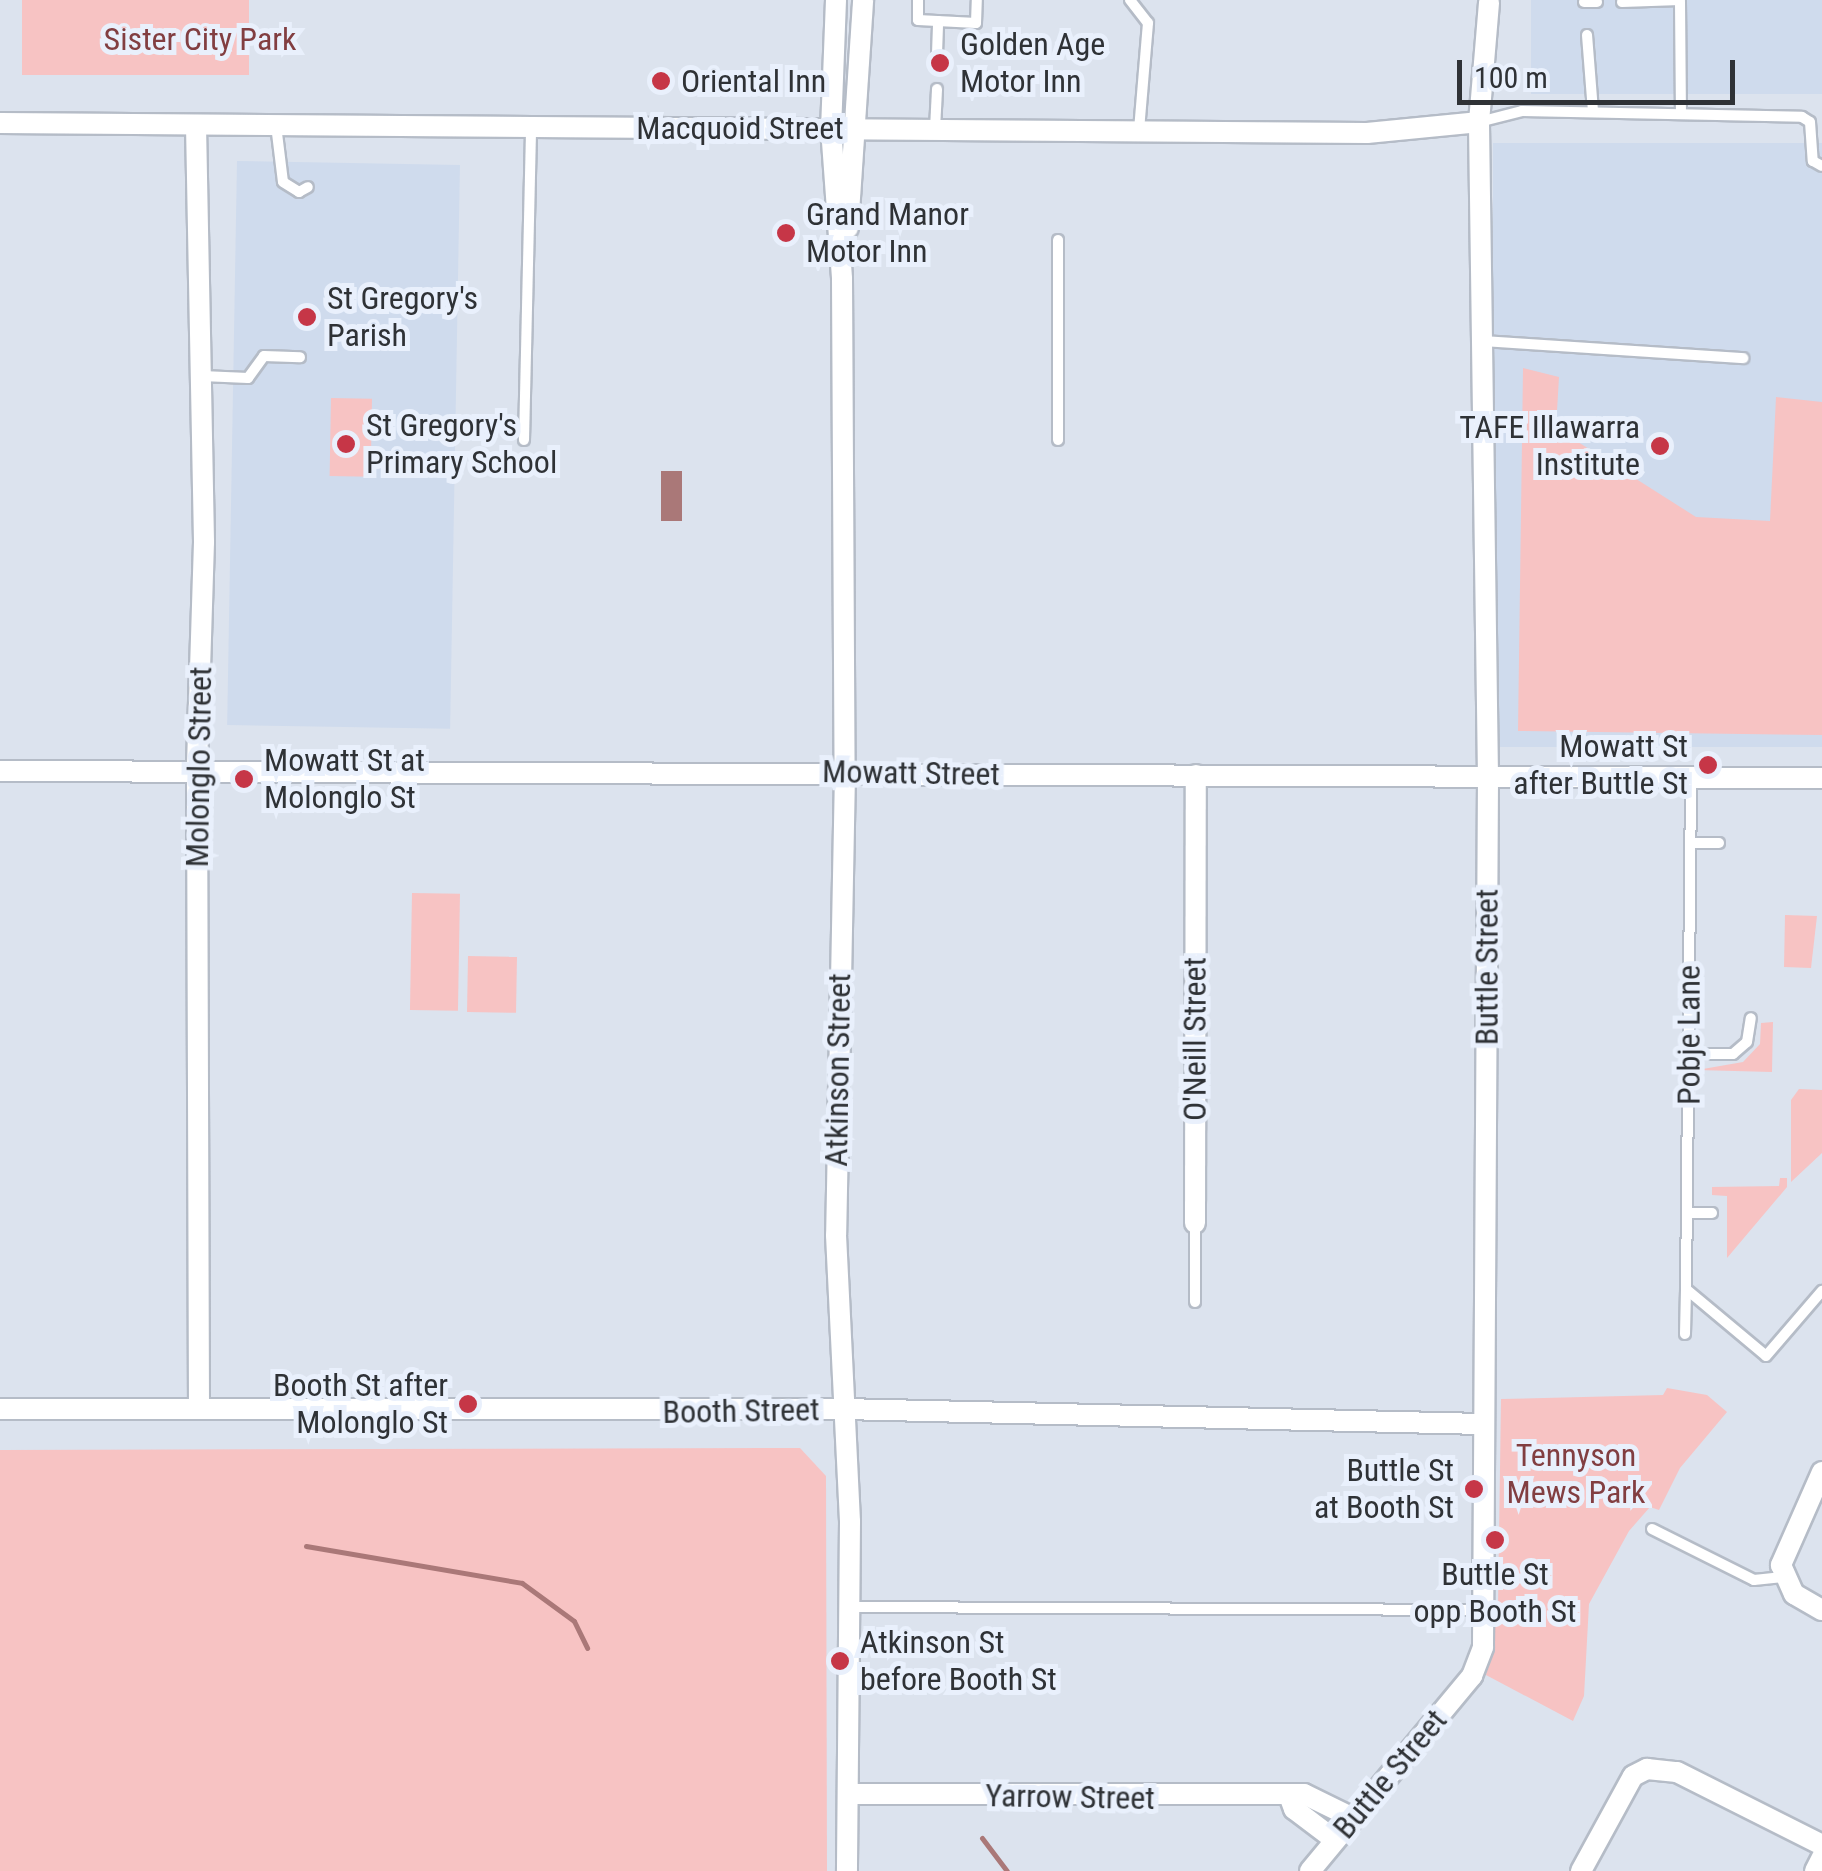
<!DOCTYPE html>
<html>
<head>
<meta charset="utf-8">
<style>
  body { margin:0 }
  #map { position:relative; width:1822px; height:1871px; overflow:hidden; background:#dce3ee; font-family:"Roboto Condensed",sans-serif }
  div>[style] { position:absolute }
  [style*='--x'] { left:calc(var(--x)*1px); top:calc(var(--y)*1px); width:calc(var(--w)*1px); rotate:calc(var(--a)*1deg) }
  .built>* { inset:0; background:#cfdbed; transform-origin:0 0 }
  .green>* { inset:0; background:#f7c3c3; transform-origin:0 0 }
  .water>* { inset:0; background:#aa7878; transform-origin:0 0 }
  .stream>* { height:5px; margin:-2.5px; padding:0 2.5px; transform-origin:2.5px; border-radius:2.5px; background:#aa7878 }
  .roads { filter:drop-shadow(2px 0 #b5bcc7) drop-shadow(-2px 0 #b5bcc7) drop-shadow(0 2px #b5bcc7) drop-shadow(0 -2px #b5bcc7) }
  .lane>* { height:10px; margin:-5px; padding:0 5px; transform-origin:5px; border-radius:5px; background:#fff }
  .street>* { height:20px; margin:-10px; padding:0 10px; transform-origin:10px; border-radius:10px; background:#fff }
  .dots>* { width:28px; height:28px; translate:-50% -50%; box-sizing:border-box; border:5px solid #e9f0fc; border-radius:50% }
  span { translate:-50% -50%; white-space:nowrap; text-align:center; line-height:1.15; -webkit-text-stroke:10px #e9f0fc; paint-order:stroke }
  .park-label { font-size:32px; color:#823e41 }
  .poi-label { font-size:32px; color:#2f3236 }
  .left { translate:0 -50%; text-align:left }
  .right { translate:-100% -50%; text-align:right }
  .street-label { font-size:32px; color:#2f3236 }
  .scale { position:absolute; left:1457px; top:60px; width:278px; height:45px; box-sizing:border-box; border:5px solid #2f3236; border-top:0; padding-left:12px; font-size:30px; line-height:35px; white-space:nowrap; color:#2f3236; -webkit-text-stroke:8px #e9f0fc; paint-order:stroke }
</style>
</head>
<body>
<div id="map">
  <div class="built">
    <i style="left:1531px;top:0;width:291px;height:94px"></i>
    <i style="left:1822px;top:143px;width:604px;height:329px;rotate:90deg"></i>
    <i style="left:237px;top:161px;width:223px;height:564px;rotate:1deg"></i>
  </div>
  <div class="green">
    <i style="left:22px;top:0;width:227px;height:75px"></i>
    <i style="clip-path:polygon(1523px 368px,1559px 377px,1556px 428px,1696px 517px,1770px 521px,1776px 397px,1822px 402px,1822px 735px,1518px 731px)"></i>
    <i style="left:331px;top:398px;width:41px;height:78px;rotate:1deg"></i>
    <i style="left:412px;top:893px;width:48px;height:117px;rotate:1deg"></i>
    <i style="clip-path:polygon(1785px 915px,1817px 916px,1811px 968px,1784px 967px)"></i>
    <i style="left:468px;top:956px;width:49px;height:56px;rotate:1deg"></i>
    <i style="clip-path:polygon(1773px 1022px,1772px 1072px,1697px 1070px,1743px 1062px,1760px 1044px,1761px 1023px)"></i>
    <i style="clip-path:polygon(1799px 1089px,1822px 1090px,1822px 1153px,1791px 1182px,1791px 1100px)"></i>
    <i style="clip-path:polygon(1780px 1178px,1787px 1178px,1787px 1187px,1727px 1258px,1727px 1196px,1712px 1195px,1712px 1187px,1779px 1186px)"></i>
    <i style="clip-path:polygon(1667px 1388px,1707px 1395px,1727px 1412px,1680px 1468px,1659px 1510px,1650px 1507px,1629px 1531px,1589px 1604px,1584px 1696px,1573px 1721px,1486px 1675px,1498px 1607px,1501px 1399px,1663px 1395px)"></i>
    <i style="clip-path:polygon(800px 1448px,826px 1476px,827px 1871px,0 1871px,0 1450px)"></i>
  </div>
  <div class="water">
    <i style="left:661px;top:471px;width:21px;height:50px"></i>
  </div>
  <div class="stream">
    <i style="--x:306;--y:1546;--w:219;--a:9.7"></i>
    <i style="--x:522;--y:1583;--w:64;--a:36.2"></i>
    <i style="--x:574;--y:1621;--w:30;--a:64"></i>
    <i style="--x:982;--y:1838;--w:41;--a:52.9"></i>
  </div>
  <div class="roads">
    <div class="lane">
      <i style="--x:918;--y:0;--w:20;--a:90"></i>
      <i style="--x:918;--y:20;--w:58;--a:3"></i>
      <i style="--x:976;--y:23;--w:23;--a:-88"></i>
      <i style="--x:1130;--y:0;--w:29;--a:52"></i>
      <i style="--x:1148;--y:23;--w:108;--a:94.8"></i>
      <i style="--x:1584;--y:2;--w:13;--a:0"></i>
      <i style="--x:1622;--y:2;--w:58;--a:-2"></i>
      <i style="--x:1680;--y:2;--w:112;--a:89.5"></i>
      <i style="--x:1587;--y:35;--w:77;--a:85.5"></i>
      <i style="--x:937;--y:54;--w:33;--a:-88"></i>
      <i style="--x:1479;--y:122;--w:44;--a:-14.3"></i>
      <i style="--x:1522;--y:111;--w:280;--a:1.2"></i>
      <i style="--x:1802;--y:117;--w:9;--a:32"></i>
      <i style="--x:1810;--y:122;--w:39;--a:86"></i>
      <i style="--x:1813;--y:161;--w:10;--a:29"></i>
      <i style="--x:276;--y:125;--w:57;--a:83"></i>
      <i style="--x:283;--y:182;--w:19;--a:32"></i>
      <i style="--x:299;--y:192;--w:10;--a:-29"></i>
      <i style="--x:935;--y:129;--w:40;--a:-87.1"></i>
      <i style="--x:1058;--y:240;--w:200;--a:90"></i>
      <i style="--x:1484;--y:341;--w:260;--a:3.8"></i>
      <i style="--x:202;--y:376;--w:46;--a:2.5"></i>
      <i style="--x:248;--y:378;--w:27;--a:-54"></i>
      <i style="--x:264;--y:356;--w:36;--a:2"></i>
      <i style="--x:524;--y:440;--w:313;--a:-88.7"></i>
      <i style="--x:1691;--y:780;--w:509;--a:90.56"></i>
      <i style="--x:1686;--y:1289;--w:104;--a:39.9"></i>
      <i style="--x:1766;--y:1356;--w:86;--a:-49.3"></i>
      <i style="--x:1690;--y:843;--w:29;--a:0"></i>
      <i style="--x:1688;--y:1054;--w:45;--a:0"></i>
      <i style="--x:1733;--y:1054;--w:18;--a:-41"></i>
      <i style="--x:1747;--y:1042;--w:24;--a:-81"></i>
      <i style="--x:1687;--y:1213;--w:25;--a:0"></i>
      <i style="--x:1195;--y:1224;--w:78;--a:90"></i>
      <i style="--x:1685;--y:1334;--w:45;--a:-88.7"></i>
      <i style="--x:1652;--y:1529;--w:114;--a:26.6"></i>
      <i style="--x:1754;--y:1580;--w:29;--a:-6"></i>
      <i style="--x:850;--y:1607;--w:634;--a:0.27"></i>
    </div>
    <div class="street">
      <i style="--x:836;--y:0;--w:128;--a:92.2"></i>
      <i style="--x:831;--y:128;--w:151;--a:85.8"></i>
      <i style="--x:842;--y:279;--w:494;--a:89.7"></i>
      <i style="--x:845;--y:773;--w:462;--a:91.1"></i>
      <i style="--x:836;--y:1235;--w:287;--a:87.2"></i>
      <i style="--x:850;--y:1522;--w:349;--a:90.5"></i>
      <i style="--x:0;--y:123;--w:1367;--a:0.42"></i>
      <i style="--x:1367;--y:133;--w:113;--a:-5.6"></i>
      <i style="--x:196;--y:125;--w:417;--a:88.9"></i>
      <i style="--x:204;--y:542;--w:229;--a:91.8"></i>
      <i style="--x:197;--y:771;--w:638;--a:89.82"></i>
      <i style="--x:848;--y:228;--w:228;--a:-86.2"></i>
      <i style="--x:0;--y:771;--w:1822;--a:0.22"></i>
      <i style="--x:1195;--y:1223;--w:448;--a:-89.9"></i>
      <i style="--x:0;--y:1409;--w:842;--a:0"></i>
      <i style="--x:842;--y:1409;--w:640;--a:1.34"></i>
      <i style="--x:1822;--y:1472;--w:102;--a:113.8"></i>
      <i style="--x:1781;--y:1565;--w:32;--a:66"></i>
      <i style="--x:1794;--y:1594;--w:32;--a:30"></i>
      <i style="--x:850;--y:1794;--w:454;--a:0"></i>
      <i style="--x:1304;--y:1794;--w:55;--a:26.1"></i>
      <i style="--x:1290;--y:1798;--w:12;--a:70"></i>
      <i style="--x:1294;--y:1809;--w:51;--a:37.1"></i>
      <i style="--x:1310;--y:1871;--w:254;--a:-50.3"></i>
      <i style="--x:1472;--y:1676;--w:31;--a:-69"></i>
      <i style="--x:1483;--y:1647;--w:870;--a:-89.67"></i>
      <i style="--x:1488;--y:777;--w:655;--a:-90.79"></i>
      <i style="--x:1479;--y:122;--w:120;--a:-85.2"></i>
      <i style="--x:1581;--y:1871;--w:108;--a:-61.3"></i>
      <i style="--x:1633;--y:1776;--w:16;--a:-27"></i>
      <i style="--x:1647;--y:1769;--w:30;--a:6"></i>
      <i style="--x:1677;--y:1772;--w:162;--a:26.7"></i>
      <i style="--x:1815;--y:1871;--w:16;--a:-63"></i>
    </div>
  </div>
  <div class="dots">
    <i style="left:940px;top:63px;background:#c63647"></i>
    <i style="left:661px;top:81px;background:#c63647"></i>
    <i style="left:786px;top:233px;background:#c63647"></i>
    <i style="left:307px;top:317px;background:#c63647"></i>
    <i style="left:346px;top:444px;background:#c63647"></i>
    <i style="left:1660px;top:446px;background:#c63647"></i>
    <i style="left:1708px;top:765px;background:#c63647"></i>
    <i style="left:244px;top:779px;background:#c63647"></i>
    <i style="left:468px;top:1404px;background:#c63647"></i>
    <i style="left:1474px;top:1489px;background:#c63647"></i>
    <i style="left:1495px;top:1540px;background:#c63647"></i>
    <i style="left:840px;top:1661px;background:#c63647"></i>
  </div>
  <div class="park-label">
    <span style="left:200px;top:39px">Sister City Park</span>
    <span style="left:1576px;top:1474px">Tennyson<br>Mews Park</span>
  </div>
  <div class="poi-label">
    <span class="left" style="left:960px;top:63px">Golden Age<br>Motor Inn</span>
    <span class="left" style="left:681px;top:81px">Oriental Inn</span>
    <span class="left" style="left:806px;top:233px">Grand Manor<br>Motor Inn</span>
    <span class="left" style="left:327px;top:317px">St Gregory's<br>Parish</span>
    <span class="left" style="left:366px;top:444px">St Gregory's<br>Primary School</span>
    <span class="right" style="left:1640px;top:446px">TAFE Illawarra<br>Institute</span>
    <span class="right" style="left:1688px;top:765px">Mowatt St<br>after Buttle St</span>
    <span class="left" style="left:264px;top:779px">Mowatt St at<br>Molonglo St</span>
    <span class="right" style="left:448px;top:1404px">Booth St after<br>Molonglo St</span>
    <span class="right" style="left:1454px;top:1489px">Buttle St<br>at Booth St</span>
    <span style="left:1495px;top:1593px">Buttle St<br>opp Booth St</span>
    <span class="left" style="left:860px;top:1661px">Atkinson St<br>before Booth St</span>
  </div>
  <div class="street-label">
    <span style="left:740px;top:128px">Macquoid Street</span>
    <span style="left:199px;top:767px;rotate:-89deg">Molonglo Street</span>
    <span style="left:911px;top:773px;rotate:1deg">Mowatt Street</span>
    <span style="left:1487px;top:967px;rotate:-90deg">Buttle Street</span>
    <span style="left:1689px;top:1035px;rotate:-90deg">Pobje Lane</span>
    <span style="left:1195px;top:1039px;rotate:-90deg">O'Neill Street</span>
    <span style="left:838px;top:1070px;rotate:-89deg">Atkinson Street</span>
    <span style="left:741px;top:1411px;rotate:-1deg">Booth Street</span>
    <span style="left:1390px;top:1774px;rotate:-50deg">Buttle Street</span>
    <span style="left:1070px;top:1797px;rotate:1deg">Yarrow Street</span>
  </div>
  <div class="scale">100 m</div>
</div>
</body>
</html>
